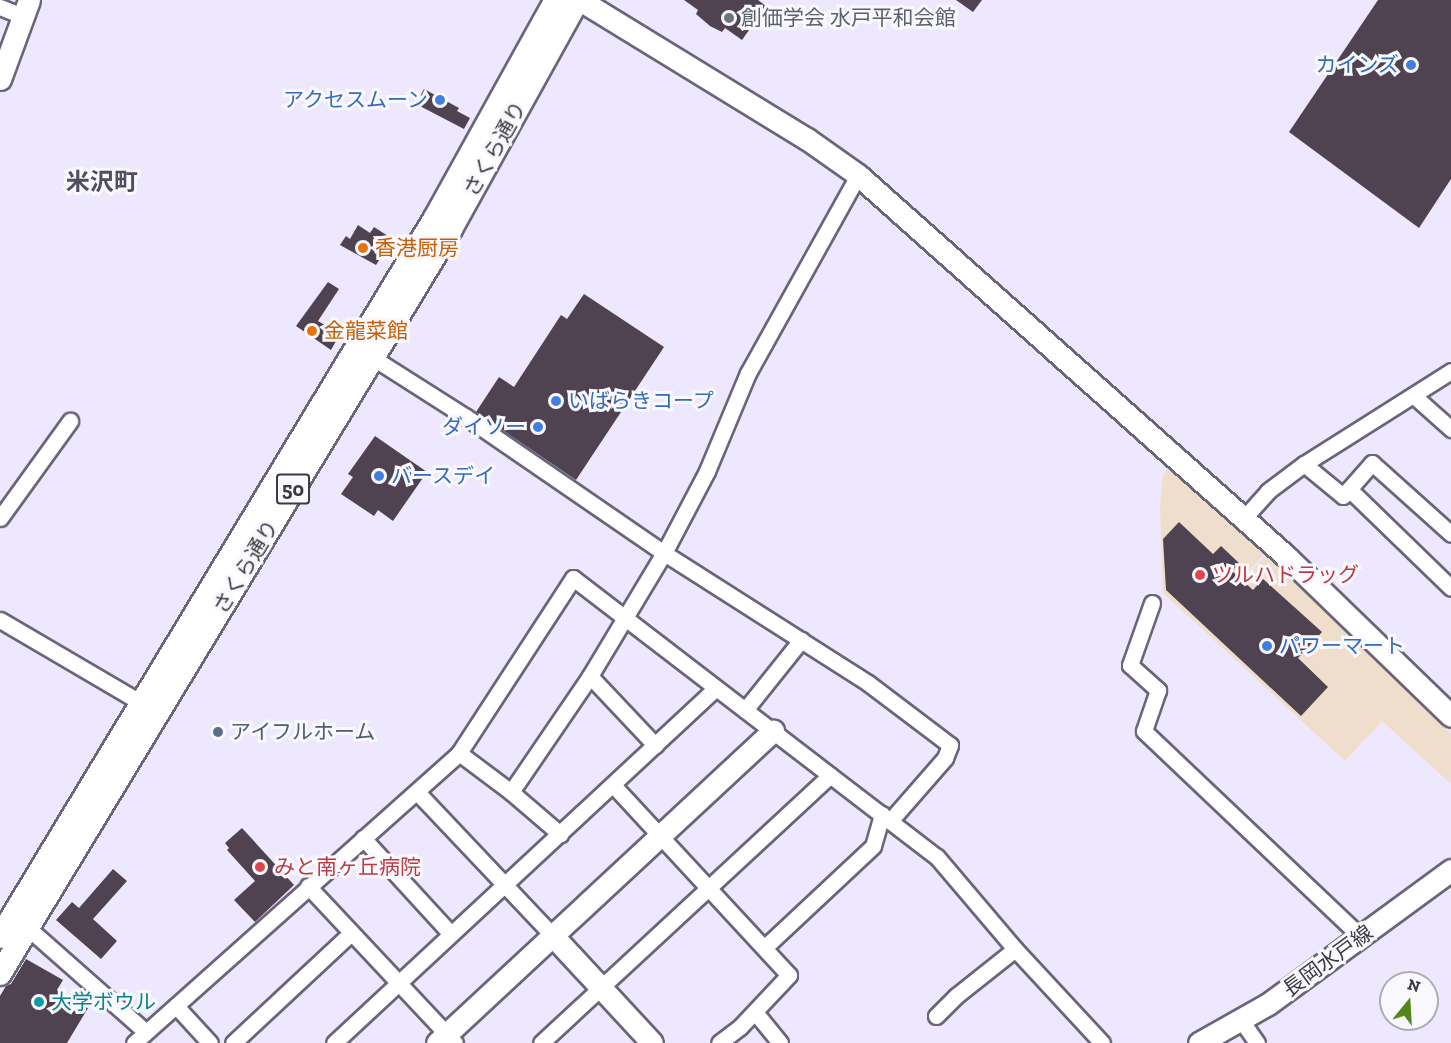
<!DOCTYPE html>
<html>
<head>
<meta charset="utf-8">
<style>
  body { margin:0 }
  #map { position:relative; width:1451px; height:1043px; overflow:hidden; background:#ede8fe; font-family:"Zilla Slab","Noto Sans JP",serif }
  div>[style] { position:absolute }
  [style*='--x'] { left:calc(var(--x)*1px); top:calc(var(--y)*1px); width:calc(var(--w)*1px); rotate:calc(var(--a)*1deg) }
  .commercial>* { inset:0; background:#f0decd }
  .building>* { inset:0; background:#4f4251 }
  .roads { filter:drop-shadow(2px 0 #6a6578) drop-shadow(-2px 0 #6a6578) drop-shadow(0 2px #6a6578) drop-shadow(0 -2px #6a6578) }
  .street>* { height:15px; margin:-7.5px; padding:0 7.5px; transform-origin:7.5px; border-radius:7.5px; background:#fff }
  .secondary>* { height:21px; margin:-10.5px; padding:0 10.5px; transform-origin:10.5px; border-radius:10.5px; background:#fff }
  .primary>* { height:22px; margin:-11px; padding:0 11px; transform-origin:11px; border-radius:11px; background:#fff }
  .dots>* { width:16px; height:16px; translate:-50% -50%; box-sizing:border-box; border:3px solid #f9f8fc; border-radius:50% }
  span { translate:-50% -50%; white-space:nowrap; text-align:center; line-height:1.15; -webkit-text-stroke:6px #f9f8fc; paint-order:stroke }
  .shield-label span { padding:2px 4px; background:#f9f8fc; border:2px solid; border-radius:4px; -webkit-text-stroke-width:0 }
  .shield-label { font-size:20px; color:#3b3942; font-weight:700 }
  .worship-label { font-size:21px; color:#5b616d }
  .left { translate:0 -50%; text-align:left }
  .shop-label { font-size:21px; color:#366cbe }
  .right { translate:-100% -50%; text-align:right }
  .street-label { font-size:21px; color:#3b3942 }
  .food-label { font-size:21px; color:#c56008 }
  .health-label { font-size:21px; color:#be3a42 }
  .service-label { font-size:21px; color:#4e5e75 }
  .culture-label { font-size:21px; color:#0d838f }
  .quarter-label { font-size:24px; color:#524d5f; font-weight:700 }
  .north { position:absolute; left:1379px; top:971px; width:60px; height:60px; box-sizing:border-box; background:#f9f8fc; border:2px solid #adacb2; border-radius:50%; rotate:18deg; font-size:16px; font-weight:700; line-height:24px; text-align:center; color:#3b3942 }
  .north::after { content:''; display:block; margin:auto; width:21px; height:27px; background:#55861b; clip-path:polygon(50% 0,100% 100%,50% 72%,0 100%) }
</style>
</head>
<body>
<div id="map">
  <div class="commercial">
    <i style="clip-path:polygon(1169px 466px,1267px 551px,1209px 615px,1268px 553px,1451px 734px,1451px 784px,1382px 721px,1345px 761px,1163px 593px,1160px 506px,1163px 475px)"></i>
  </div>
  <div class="building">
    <i style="clip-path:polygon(684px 0,758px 0,766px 6px,742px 40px,725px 28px,722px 32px,710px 26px,696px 14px,698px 10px)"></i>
    <i style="clip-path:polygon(956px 0,982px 0,973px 12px)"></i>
    <i style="clip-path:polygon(1378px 0,1451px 0,1451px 179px,1419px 228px,1289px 132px)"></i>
    <i style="clip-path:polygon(424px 89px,459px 108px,457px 111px,470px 118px,464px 129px,416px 104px)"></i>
    <i style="clip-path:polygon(358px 225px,370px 233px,374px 227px,388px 236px,384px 242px,389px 245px,376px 265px,340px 245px,346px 236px,350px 239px)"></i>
    <i style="clip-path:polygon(328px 282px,339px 289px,318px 321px,340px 334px,331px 350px,296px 326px)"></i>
    <i style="clip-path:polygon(584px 294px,664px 347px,576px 480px,476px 412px,499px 377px,514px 387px,561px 315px,567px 319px)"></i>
    <i style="clip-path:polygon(375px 436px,427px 472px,393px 521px,378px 510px,374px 516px,341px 494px,353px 477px,348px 474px)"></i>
    <i style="clip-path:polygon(1179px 522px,1213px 554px,1221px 546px,1239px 563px,1232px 571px,1253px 590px,1263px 579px,1322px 632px,1298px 658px,1328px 687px,1301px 716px,1166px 590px,1163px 539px)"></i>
    <i style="clip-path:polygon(242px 828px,294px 885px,255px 922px,234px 900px,255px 881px,227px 850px,229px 848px,225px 843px)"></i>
    <i style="clip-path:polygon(113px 869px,127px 881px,93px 919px,117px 941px,101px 959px,56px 920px,72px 902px,79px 908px)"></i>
    <i style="clip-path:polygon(26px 959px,63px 980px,57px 990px,88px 1008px,67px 1043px,0 1043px,0 996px,6px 986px,11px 984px)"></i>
  </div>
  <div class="roads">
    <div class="street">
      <i style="--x:0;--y:7;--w:24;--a:22"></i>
      <i style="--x:367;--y:354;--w:117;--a:32.5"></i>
      <i style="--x:466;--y:417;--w:240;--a:34.5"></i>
      <i style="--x:664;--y:553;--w:242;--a:32.5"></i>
      <i style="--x:868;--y:683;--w:103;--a:37.1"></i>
      <i style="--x:950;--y:745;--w:14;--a:111"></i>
      <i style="--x:945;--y:758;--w:82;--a:131.1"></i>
      <i style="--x:1414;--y:396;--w:50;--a:41.7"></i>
      <i style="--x:1304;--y:464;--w:50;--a:39.4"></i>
      <i style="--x:1343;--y:496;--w:44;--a:-48.7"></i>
      <i style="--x:1372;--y:463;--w:106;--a:41.9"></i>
      <i style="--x:1349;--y:489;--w:142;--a:44.1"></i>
      <i style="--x:0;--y:518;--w:120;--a:-54.2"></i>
      <i style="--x:1244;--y:518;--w:36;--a:-48"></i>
      <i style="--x:1268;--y:491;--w:45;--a:-36.9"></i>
      <i style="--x:1304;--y:464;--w:174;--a:-32.3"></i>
      <i style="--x:1152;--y:603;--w:66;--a:109.5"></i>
      <i style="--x:1130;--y:665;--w:38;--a:42"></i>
      <i style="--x:1158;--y:690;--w:43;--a:108.9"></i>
      <i style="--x:1144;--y:731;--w:299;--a:43.5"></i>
      <i style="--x:0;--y:620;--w:172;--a:30.4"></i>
      <i style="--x:590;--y:676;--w:95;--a:46.7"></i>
      <i style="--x:745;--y:710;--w:90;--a:-51.3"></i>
      <i style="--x:459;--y:753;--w:65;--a:36.9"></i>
      <i style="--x:511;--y:792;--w:65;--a:40.6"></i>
      <i style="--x:613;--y:785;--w:259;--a:47.2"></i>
      <i style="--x:789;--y:975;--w:71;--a:133.3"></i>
      <i style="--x:740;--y:1027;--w:26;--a:143"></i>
      <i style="--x:417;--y:792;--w:199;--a:46.6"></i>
      <i style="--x:511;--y:792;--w:140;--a:-55.7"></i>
      <i style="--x:590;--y:676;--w:144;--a:-59"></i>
      <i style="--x:664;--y:553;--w:93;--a:-62.3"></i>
      <i style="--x:707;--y:471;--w:106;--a:-67.3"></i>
      <i style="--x:748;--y:373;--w:227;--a:-60.9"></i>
      <i style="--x:363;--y:838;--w:130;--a:47.5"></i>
      <i style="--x:308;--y:886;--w:215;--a:46.9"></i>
      <i style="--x:28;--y:928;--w:157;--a:41.4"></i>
      <i style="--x:764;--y:948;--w:149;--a:-43.1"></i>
      <i style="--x:873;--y:846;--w:33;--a:-74"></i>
      <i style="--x:176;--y:1006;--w:50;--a:47.4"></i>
      <i style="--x:755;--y:1012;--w:40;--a:51"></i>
      <i style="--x:936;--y:1016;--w:28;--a:-45"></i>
      <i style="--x:956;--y:996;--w:75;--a:-38.5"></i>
      <i style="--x:1241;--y:1020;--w:28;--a:55"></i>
      <i style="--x:134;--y:1043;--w:436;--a:-41.7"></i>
      <i style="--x:459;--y:753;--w:209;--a:-56.9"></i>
      <i style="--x:573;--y:578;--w:459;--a:37.5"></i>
      <i style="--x:937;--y:857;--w:121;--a:49.7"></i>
      <i style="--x:1015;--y:949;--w:128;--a:47.2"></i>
      <i style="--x:233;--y:1043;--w:161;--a:-43"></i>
      <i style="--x:334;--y:1043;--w:521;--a:-42.9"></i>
      <i style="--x:541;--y:1043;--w:394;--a:-42.8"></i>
    </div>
    <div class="secondary">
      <i style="--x:580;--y:0;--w:266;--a:31.5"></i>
      <i style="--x:807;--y:139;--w:62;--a:35.2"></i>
      <i style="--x:858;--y:175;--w:574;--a:41.68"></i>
      <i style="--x:1287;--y:557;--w:228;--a:44.1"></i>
      <i style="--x:0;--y:79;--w:84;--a:-69.8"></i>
      <i style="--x:554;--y:937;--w:144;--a:47.2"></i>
      <i style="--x:437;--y:1043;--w:459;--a:-42.9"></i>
      <i style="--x:1199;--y:1043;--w:79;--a:-29.5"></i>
      <i style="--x:1268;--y:1004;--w:227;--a:-36.2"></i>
    </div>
    <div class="primary">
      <i style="--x:0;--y:937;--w:840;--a:-58.83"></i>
      <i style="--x:435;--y:218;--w:249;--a:-61"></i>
      <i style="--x:0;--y:974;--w:871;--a:-58.81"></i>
      <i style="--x:451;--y:229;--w:262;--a:-61"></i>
    </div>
  </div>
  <div class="dots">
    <i style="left:729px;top:18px;background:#6b7280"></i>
    <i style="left:1411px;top:65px;background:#3f7fe0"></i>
    <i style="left:440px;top:100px;background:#3f7fe0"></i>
    <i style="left:363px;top:248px;background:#e8710a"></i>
    <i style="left:312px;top:331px;background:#e8710a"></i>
    <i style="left:556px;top:401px;background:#3f7fe0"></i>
    <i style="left:538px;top:427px;background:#3f7fe0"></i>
    <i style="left:379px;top:476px;background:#3f7fe0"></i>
    <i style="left:1200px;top:575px;background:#e0444e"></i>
    <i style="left:1267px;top:646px;background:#3f7fe0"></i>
    <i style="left:218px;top:732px;background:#5c6f8a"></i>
    <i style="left:260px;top:867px;background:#e0444e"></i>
    <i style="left:39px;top:1002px;background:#0f9aa8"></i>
  </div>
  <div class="shield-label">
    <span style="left:293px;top:489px">50</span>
  </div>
  <div class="worship-label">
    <span class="left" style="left:741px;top:18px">創価学会 水戸平和会館</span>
  </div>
  <div class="shop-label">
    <span class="right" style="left:1399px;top:65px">カインズ</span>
    <span class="right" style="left:428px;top:100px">アクセスムーン</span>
    <span class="left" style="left:568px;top:401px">いばらきコープ</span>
    <span class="right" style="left:526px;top:427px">ダイソー</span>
    <span class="left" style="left:391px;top:476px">バースデイ</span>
    <span class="left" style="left:1279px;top:646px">パワーマート</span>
  </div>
  <div class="street-label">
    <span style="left:495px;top:149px;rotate:-61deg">さくら通り</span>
    <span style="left:246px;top:567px;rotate:-59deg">さくら通り</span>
    <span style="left:1328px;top:961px;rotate:-36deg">長岡水戸線</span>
  </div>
  <div class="food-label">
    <span class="left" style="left:375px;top:248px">香港厨房</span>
    <span class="left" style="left:324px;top:331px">金龍菜館</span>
  </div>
  <div class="health-label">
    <span class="left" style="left:1212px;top:575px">ツルハドラッグ</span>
    <span class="left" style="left:274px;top:867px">みと南ヶ丘病院</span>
  </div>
  <div class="service-label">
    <span class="left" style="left:230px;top:732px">アイフルホーム</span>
  </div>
  <div class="culture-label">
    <span class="left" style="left:51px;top:1002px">大学ボウル</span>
  </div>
  <div class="quarter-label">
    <span style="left:102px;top:182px">米沢町</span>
  </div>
  <div class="north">N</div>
</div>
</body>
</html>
